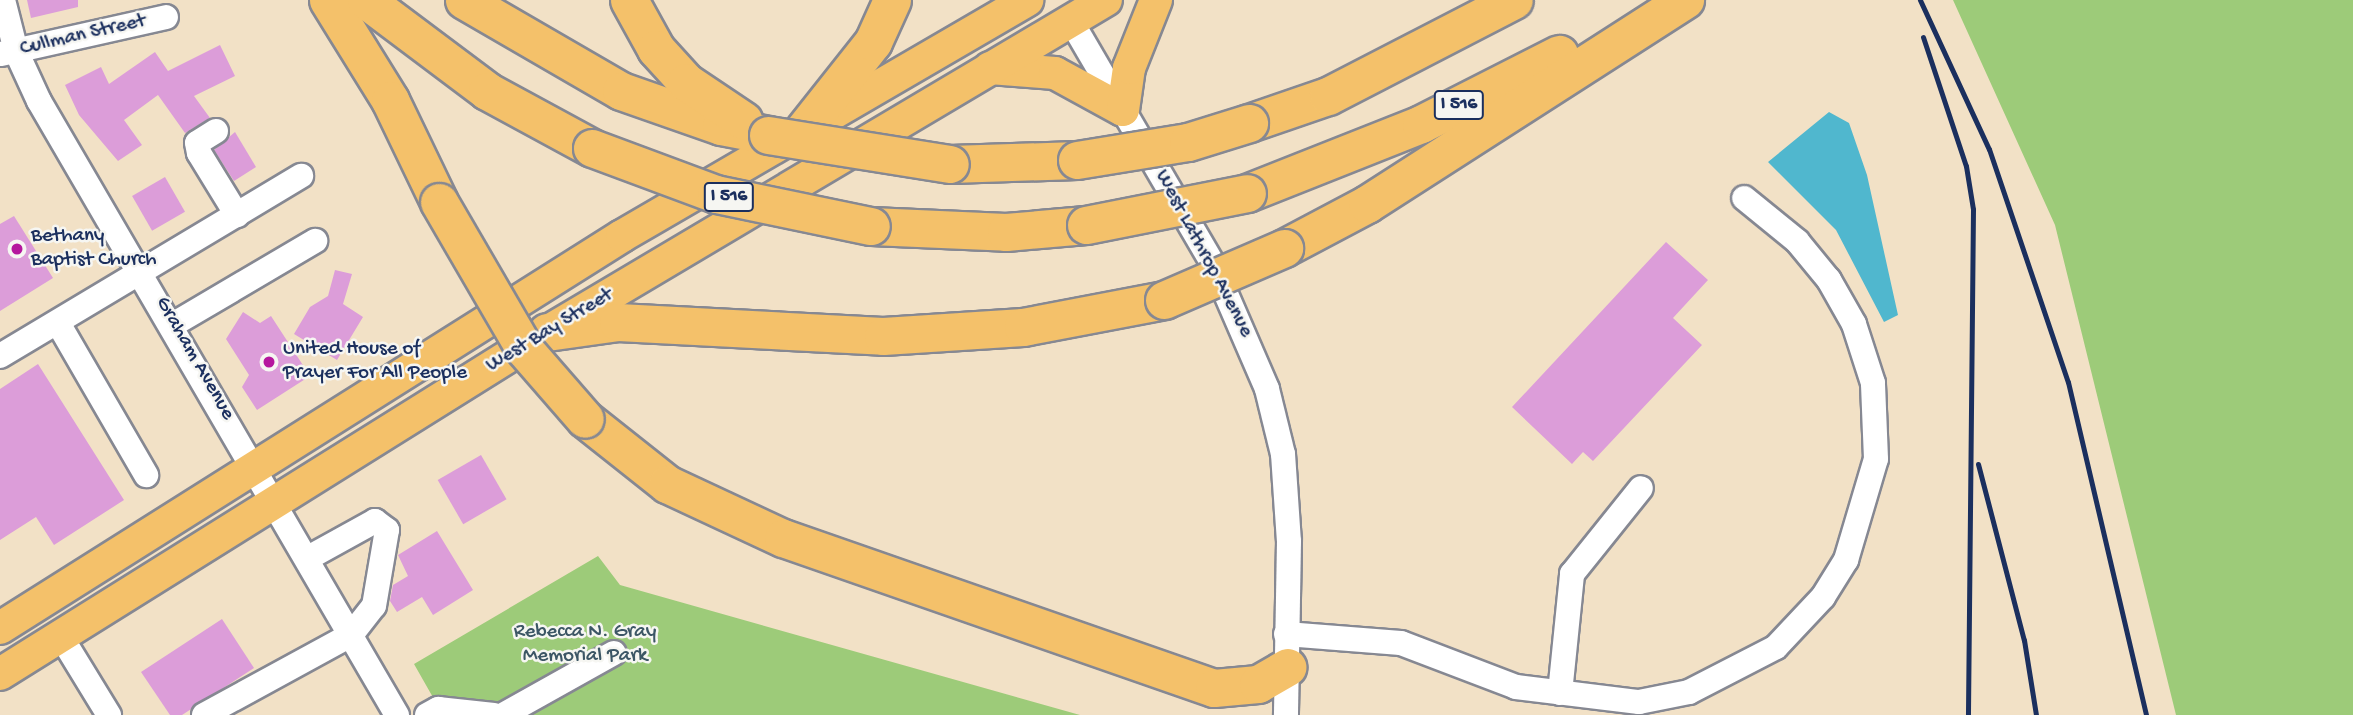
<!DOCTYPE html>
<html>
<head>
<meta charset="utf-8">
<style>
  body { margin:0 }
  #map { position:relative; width:2353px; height:715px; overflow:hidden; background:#f2e1c6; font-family:"Gochi Hand",sans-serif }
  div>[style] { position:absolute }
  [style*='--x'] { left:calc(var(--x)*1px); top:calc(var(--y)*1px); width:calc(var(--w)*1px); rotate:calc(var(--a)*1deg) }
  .green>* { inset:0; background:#9dcb79 }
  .water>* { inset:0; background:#50b7ce }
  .building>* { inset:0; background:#dc9dd9; transform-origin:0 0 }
  .roads { filter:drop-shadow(2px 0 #868892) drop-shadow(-2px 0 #868892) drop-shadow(0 2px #868892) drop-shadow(0 -2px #868892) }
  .minor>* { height:24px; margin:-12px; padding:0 12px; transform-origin:12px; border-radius:12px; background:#fff }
  .major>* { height:32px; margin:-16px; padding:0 16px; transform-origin:16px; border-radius:16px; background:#f4c16a }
  .highway>* { height:37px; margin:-18.5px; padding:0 18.5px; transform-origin:18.5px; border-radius:18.5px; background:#f4c16a }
  .rail>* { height:5px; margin:-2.5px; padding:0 2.5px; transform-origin:2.5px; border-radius:2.5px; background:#1b2f5e }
  .bridges { filter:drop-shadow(2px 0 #868892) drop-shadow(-2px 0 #868892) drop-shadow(0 2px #868892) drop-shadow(0 -2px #868892) }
  .highway-bridge>* { height:37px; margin:-18.5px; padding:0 18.5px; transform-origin:18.5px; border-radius:18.5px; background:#f4c16a }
  .dots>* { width:19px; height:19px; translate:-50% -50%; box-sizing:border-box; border:4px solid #f6f6f2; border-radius:50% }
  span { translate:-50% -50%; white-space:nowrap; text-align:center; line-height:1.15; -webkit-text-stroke:5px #f6f6f2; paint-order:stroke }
  .shield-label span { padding:2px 5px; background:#f6f6f2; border:2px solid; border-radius:5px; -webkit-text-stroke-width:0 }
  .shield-label { font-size:19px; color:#1b2f5e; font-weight:700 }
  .street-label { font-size:21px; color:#1b2f5e }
  .poi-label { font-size:21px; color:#1b2f5e }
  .left { translate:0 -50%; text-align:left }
  .park-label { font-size:21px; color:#3c5665 }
</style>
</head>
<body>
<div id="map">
  <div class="green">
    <i style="clip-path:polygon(1953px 0,2353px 0,2353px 715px,2176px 715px,2055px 225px)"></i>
    <i style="clip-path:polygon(598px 556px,620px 585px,1080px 715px,443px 715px,414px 664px)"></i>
  </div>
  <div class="water">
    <i style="clip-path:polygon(1829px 112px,1849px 123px,1867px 175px,1898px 315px,1884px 322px,1836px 230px,1768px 162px)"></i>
  </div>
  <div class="building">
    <i style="clip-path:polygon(27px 0,78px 0,78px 7px,31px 18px)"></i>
    <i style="clip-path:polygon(220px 45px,235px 76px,194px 96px,210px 118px,185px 133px,158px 95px,124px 120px,142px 145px,118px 161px,79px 115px,65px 85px,101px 67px,109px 84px,155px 52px,168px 71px)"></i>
    <i style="clip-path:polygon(235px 132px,256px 167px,234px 181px,214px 150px)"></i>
    <i style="left:165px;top:177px;width:40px;height:38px;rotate:60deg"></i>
    <i style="clip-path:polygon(14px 216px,53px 278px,0 311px,0 224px)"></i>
    <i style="clip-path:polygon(1666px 242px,1708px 280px,1673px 318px,1702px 345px,1593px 461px,1583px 452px,1572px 464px,1512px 407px)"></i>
    <i style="clip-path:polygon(335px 270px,352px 274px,343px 304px,363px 317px,337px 360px,294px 334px,310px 307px,328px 296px)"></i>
    <i style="clip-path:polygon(243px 312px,260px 323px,271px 316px,310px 376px,257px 410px,242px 387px,249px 375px,226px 339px)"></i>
    <i style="clip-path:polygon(38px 364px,124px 500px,54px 545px,36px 517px,0 540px,0 389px)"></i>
    <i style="left:481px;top:455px;width:51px;height:50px;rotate:60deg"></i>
    <i style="clip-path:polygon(437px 531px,473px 590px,433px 615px,422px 597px,397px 612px,390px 601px,393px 585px,408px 576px,398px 555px)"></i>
    <i style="clip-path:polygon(222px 619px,254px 668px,182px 715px,170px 715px,141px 672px)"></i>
  </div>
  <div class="roads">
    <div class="minor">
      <i style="--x:3;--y:0;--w:53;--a:75.7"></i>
      <i style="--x:16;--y:51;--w:55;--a:65.3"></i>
      <i style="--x:39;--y:101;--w:711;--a:59.76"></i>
      <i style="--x:1071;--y:21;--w:281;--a:59.7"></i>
      <i style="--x:1213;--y:264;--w:136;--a:66.6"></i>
      <i style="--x:1267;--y:389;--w:67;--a:76.2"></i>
      <i style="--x:1283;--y:454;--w:87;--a:86.1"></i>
      <i style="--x:1289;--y:541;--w:174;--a:91"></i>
      <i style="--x:1;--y:54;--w:169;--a:-12.6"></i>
      <i style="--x:216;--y:131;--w:22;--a:148"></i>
      <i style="--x:197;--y:143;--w:10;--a:79"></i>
      <i style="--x:199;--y:153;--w:73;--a:58.5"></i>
      <i style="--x:58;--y:323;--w:176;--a:59.9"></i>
      <i style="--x:174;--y:324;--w:164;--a:-30.5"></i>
      <i style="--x:0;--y:356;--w:351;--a:-30.9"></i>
      <i style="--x:1286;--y:634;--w:115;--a:4.5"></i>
      <i style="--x:1401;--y:643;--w:123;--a:20.9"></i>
      <i style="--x:1516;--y:687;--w:124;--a:7"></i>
      <i style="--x:1639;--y:702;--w:51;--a:-11.3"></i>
      <i style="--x:1689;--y:692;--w:98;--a:-27.3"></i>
      <i style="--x:1776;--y:647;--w:69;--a:-46.8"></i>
      <i style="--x:1823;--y:597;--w:44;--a:-58.1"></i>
      <i style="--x:1846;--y:560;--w:105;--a:-73.5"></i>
      <i style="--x:1876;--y:459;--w:76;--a:-92.3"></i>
      <i style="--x:1873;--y:383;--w:62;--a:-107.9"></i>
      <i style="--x:1854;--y:324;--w:51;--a:-119.6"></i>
      <i style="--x:1829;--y:280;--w:50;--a:-129.4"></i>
      <i style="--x:1797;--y:241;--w:68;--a:-140.9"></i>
      <i style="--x:60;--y:635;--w:94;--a:58.5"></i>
      <i style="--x:1560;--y:693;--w:120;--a:-84.2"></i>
      <i style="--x:1572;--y:574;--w:110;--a:-51.3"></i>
      <i style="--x:204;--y:715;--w:167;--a:-28.6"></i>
      <i style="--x:351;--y:635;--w:37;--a:-52"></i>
      <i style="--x:374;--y:606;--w:77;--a:-80.3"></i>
      <i style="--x:387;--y:530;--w:15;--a:-143"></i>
      <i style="--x:375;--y:521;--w:77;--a:151.1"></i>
      <i style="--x:427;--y:715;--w:13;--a:-29"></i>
      <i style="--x:438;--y:709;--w:56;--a:6.1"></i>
      <i style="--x:503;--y:715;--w:127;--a:-29.2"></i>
    </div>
    <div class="major">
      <i style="--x:990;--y:68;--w:65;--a:4.4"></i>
      <i style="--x:1055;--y:73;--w:77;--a:28.6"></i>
      <i style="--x:1123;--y:110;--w:42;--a:-81.9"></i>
      <i style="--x:1129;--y:68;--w:73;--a:-68.3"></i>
      <i style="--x:0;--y:628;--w:735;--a:-32.22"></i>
      <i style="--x:622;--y:236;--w:469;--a:-30.2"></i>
      <i style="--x:0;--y:674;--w:645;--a:-32.01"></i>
      <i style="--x:547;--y:332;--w:650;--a:-30.71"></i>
    </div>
    <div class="highway">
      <i style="--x:328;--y:0;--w:118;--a:58.2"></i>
      <i style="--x:390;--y:100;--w:113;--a:64.3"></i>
      <i style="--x:366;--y:0;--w:151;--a:36.9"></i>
      <i style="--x:487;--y:91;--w:119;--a:28.5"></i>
      <i style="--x:464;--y:0;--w:181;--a:30.1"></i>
      <i style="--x:621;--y:91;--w:106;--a:19.3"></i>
      <i style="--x:721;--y:126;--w:48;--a:10.8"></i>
      <i style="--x:629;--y:0;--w:56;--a:61.1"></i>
      <i style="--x:656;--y:49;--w:45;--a:47.7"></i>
      <i style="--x:686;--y:82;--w:69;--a:33.7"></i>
      <i style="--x:1249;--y:123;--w:83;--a:-18.9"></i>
      <i style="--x:1328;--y:96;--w:209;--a:-27.3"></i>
      <i style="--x:804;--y:129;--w:111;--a:-51.6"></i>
      <i style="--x:873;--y:42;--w:46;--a:-65.7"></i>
      <i style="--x:950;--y:164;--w:127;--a:-1.8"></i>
      <i style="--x:1247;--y:193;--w:187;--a:-21.6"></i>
      <i style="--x:1421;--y:124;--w:155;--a:-26.9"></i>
      <i style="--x:871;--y:226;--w:135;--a:2.5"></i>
      <i style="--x:1006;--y:232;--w:80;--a:-5"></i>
      <i style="--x:1284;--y:248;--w:94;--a:-27.9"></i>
      <i style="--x:1367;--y:204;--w:378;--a:-32.7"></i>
      <i style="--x:547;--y:332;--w:72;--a:-8"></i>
      <i style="--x:618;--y:322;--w:265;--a:3"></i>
      <i style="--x:883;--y:336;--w:140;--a:-3.7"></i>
      <i style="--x:1023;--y:327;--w:144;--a:-10.8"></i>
      <i style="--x:585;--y:419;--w:105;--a:38.4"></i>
      <i style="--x:667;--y:484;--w:128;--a:25"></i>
      <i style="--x:783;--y:538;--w:456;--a:19.2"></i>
      <i style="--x:1214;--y:688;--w:44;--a:-5.2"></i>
      <i style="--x:1258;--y:684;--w:34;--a:-30"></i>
    </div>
  </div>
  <div class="rail">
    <i style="--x:1920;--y:0;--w:164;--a:65.2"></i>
    <i style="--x:1989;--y:149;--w:246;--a:71.3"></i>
    <i style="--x:2068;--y:382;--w:342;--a:76.8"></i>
    <i style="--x:1923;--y:37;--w:136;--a:71.6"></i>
    <i style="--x:1966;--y:166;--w:44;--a:80.8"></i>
    <i style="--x:1973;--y:209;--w:506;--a:90.57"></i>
    <i style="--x:1978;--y:464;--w:182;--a:75.4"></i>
    <i style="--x:2024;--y:640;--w:76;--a:80.9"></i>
  </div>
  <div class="bridges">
    <div class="highway-bridge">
      <i style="--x:768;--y:135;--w:184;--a:9.1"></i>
      <i style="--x:592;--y:148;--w:132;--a:20.4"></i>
      <i style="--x:716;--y:194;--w:158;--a:11.7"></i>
      <i style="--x:1077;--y:160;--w:112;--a:-9.2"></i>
      <i style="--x:1188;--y:142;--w:64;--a:-17.3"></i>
      <i style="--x:439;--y:202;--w:171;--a:59.8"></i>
      <i style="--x:525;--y:350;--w:91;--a:49"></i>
      <i style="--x:1086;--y:225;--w:164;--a:-11.2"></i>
      <i style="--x:1164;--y:300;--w:131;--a:-23.4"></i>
    </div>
  </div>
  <div class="dots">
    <i style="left:17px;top:249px;background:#b5179e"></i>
    <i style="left:269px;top:362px;background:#b5179e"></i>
  </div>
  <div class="shield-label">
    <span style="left:1459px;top:105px">I 516</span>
    <span style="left:729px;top:197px">I 516</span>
  </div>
  <div class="street-label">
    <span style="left:83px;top:36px;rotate:-13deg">Cullman Street</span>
    <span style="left:1203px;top:254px;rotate:62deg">West Lathrop Avenue</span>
    <span style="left:550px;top:331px;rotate:-31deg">West Bay Street</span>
    <span style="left:194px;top:359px;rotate:60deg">Graham Avenue</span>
  </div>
  <div class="poi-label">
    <span class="left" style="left:31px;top:249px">Bethany<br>Baptist Church</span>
    <span class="left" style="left:283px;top:362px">United House of<br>Prayer For All People</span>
  </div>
  <div class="park-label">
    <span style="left:585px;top:645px">Rebecca N. Gray<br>Memorial Park</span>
  </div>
</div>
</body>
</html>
